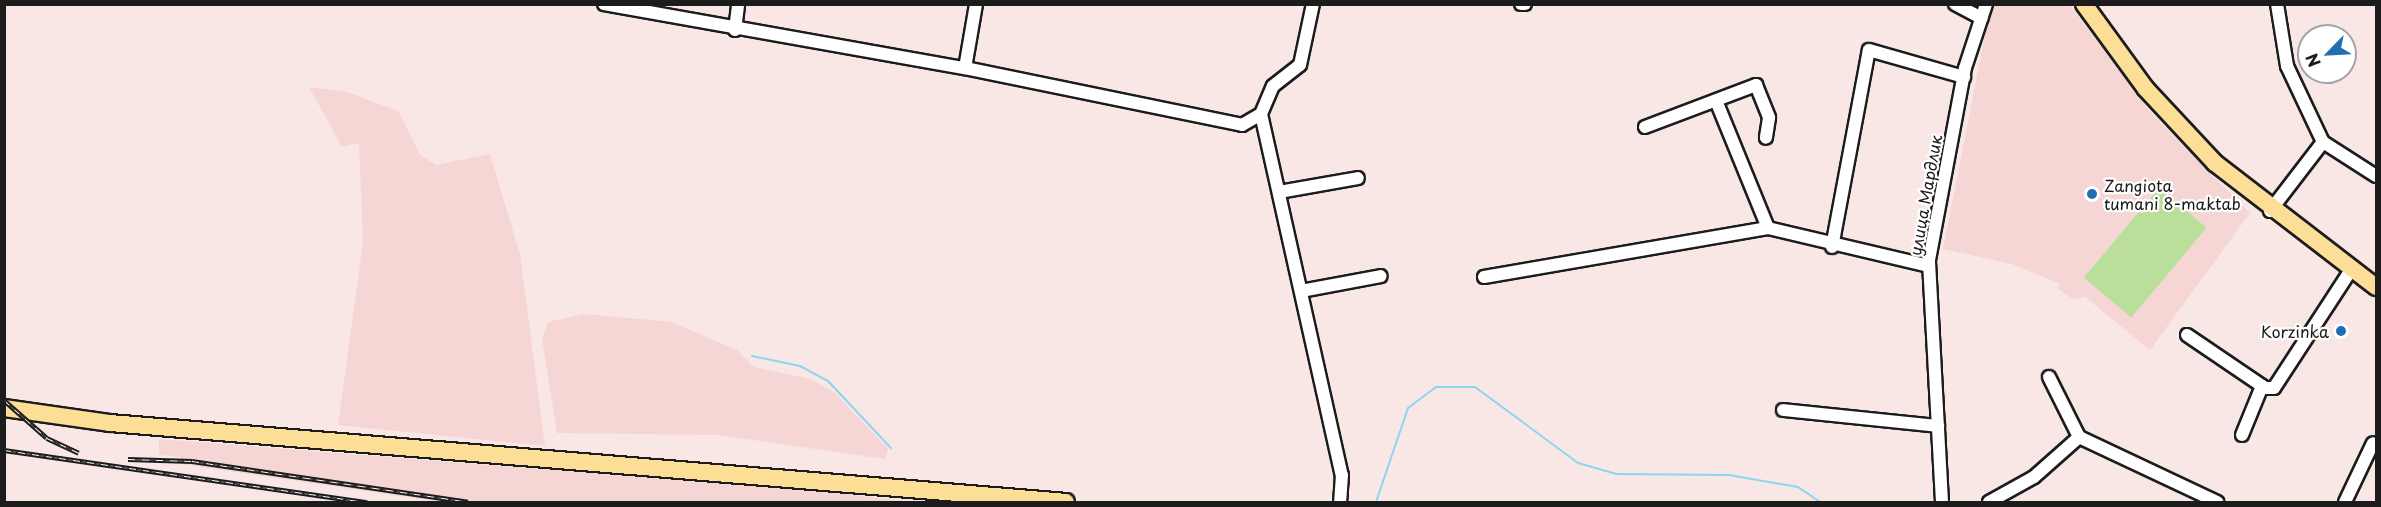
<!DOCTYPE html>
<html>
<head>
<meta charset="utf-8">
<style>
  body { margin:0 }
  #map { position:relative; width:2381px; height:507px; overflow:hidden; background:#f9e7e6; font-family:"Playpen Sans",sans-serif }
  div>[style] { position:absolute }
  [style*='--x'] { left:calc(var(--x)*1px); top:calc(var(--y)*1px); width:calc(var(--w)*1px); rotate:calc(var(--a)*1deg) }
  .built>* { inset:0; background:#f5d6d4 }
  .green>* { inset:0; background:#b9df9b; transform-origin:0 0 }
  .stream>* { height:2px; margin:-1px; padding:0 1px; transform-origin:1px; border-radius:1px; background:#8ed4f0 }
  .roads { filter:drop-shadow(2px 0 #1c1c1c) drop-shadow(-2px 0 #1c1c1c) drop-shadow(0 2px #1c1c1c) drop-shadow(0 -2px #1c1c1c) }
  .minor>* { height:12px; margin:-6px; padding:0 6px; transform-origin:6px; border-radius:6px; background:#fff }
  .major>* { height:16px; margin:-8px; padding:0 8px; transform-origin:8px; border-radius:8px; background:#fdde96 }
  .rail>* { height:4.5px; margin-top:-2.25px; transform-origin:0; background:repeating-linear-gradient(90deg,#fff 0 7px,#1c1c1c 0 14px); box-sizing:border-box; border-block:2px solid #1c1c1c }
  .dots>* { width:16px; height:16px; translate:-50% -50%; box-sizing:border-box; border:3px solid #fff; border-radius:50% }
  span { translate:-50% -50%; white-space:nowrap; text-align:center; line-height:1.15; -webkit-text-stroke:4.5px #fff; paint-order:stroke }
  .poi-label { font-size:16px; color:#1c1c1c }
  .left { translate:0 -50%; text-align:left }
  .right { translate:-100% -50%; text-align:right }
  .street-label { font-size:16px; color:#1c1c1c }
  .frame { position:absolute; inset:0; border:6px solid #1c1c1c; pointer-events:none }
  .north { position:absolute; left:2297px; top:24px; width:60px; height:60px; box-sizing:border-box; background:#fff; border:2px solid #a4a4a4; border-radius:50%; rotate:246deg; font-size:16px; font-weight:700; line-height:24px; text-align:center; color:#1c1c1c }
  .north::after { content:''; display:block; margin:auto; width:21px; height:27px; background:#1f6fb2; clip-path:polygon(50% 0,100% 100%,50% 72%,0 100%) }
</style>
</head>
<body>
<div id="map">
  <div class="built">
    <i style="clip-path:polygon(1995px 5px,2070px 5px,2150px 112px,2250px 213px,2150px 350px,2085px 297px,2073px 299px,2058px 289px,2060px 284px,2012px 264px,1943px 249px,1987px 25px)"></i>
    <i style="clip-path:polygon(309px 87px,347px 92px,398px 111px,420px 155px,436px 165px,490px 154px,520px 254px,545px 446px,338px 425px,363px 242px,359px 143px,342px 147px)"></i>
    <i style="clip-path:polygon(584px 314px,672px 322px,737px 350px,754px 367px,811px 379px,835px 393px,888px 449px,885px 459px,719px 435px,557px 433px,542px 339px,548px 322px)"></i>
    <i style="clip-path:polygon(159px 439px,811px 490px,914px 502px,441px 502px,181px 464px,180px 457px,159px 455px)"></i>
  </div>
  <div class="green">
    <i style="left:2159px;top:188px;width:62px;height:117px;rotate:40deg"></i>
  </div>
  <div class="stream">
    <i style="--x:752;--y:356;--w:49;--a:11.8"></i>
    <i style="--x:800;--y:366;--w:32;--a:28"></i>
    <i style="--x:828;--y:381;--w:92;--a:46.8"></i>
    <i style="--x:1376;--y:502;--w:99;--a:-71.2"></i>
    <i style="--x:1408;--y:408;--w:35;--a:-37"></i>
    <i style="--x:1436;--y:387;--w:39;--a:0"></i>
    <i style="--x:1475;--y:387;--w:128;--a:36.4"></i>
    <i style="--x:1578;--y:463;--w:40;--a:16"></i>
    <i style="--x:1616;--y:474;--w:113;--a:0.5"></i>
    <i style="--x:1729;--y:475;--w:70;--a:9.9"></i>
    <i style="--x:1798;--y:487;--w:27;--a:34"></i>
  </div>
  <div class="roads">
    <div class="minor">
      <i style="--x:604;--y:4;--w:367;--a:10.1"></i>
      <i style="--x:965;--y:68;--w:283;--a:11.6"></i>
      <i style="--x:1242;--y:125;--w:22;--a:-30"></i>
      <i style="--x:1261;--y:114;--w:30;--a:-67"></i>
      <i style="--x:1273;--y:86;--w:34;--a:-38"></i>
      <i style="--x:1300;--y:65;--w:62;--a:-78"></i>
      <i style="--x:1521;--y:4;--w:4;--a:0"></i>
      <i style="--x:1955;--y:4;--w:30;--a:28"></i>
      <i style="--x:2277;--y:4;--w:63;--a:80.8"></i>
      <i style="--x:2287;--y:66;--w:84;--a:64.7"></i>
      <i style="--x:735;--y:30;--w:26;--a:-83"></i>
      <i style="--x:965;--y:68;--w:65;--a:-80.2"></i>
      <i style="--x:1717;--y:103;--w:135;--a:67.8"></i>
      <i style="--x:1261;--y:114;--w:370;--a:77.4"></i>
      <i style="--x:1342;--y:475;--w:27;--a:94"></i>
      <i style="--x:1645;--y:127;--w:119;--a:-20.7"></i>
      <i style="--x:1756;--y:85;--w:35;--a:68"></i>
      <i style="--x:1769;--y:118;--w:20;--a:99"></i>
      <i style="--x:1279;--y:192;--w:80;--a:-10"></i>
      <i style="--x:2270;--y:211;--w:87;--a:-52.5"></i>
      <i style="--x:2323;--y:142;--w:63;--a:32.7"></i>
      <i style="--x:1832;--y:247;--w:200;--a:-79.4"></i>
      <i style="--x:1869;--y:50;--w:99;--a:15.9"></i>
      <i style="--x:1484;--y:277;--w:288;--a:-9.8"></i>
      <i style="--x:1768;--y:228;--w:165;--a:13.3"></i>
      <i style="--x:1301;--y:291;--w:81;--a:-10.6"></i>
      <i style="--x:2187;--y:335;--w:94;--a:34.2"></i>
      <i style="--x:2265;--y:388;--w:9;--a:0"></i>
      <i style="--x:2274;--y:388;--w:141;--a:-56.9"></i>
      <i style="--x:2049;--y:377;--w:67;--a:63.4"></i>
      <i style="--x:2079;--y:437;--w:153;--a:25.2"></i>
      <i style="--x:1783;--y:410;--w:156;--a:5.9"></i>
      <i style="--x:2242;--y:435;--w:53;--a:-67.8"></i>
      <i style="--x:1942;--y:502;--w:242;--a:-93.1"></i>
      <i style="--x:1929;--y:260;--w:195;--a:-79.4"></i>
      <i style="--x:1965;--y:68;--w:67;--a:-71.8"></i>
      <i style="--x:1989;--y:502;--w:51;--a:-29.1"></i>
      <i style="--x:2034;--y:477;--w:60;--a:-41.6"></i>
      <i style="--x:2345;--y:502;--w:65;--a:-64.6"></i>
    </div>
    <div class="major">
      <i style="--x:2084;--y:4;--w:105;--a:53.9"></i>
      <i style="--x:2146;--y:89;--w:101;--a:47"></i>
      <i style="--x:2215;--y:163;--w:203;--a:37.6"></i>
      <i style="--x:4;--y:408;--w:107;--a:8.1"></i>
      <i style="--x:110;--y:423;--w:959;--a:4.72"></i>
    </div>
  </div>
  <div class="rail">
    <i style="--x:4;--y:400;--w:57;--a:41.5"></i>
    <i style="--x:47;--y:438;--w:35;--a:25"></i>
    <i style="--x:4;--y:450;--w:367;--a:8.2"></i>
    <i style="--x:128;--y:459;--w:64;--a:1.8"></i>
    <i style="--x:192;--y:461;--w:279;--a:8.4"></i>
  </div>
  <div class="dots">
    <i style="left:2092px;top:194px;background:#1f6fb2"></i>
    <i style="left:2341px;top:331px;background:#1f6fb2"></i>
  </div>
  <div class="poi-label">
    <span class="left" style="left:2104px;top:194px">Zangiota<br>tumani 8-maktab</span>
    <span class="right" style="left:2329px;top:331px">Korzinka</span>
  </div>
  <div class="street-label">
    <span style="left:1925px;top:195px;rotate:-80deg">улица Мардлик</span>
  </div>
  <div class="frame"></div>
  <div class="north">N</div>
</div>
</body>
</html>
